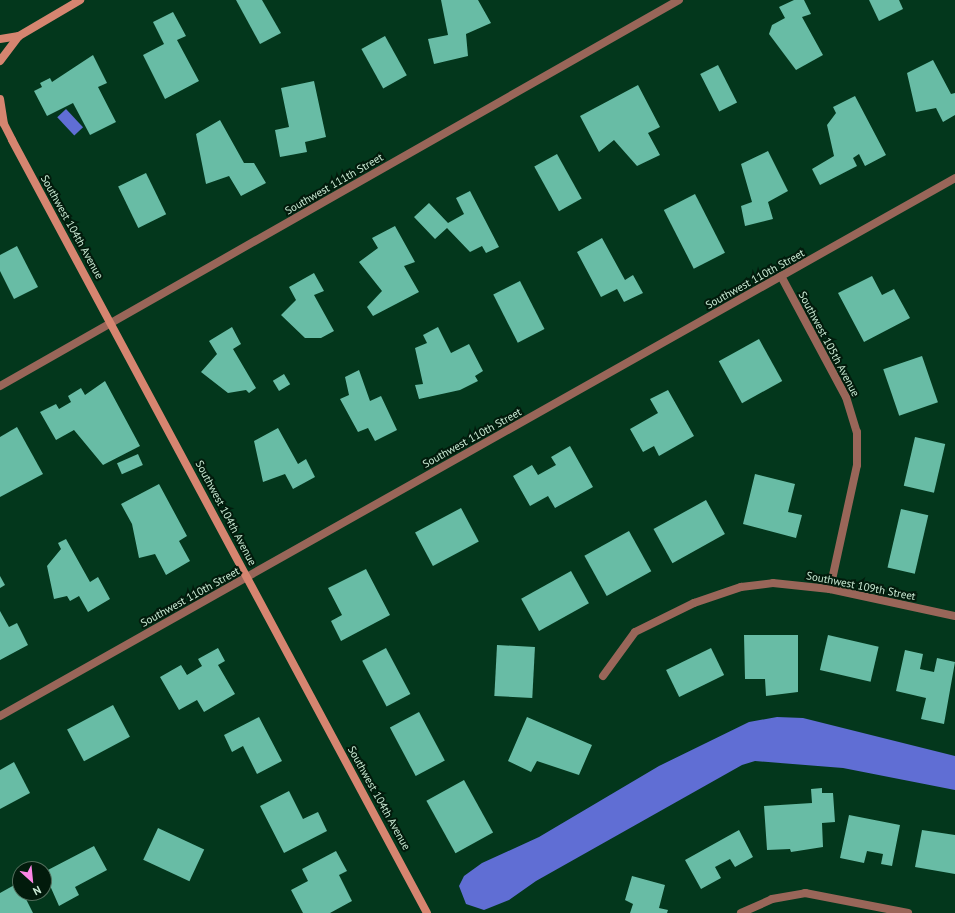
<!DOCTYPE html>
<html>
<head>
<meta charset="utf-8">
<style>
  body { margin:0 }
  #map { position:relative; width:955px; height:913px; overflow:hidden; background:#03371c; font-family:"PT Sans",sans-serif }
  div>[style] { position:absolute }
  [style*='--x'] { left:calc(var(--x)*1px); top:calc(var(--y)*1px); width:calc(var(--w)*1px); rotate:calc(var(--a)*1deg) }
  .water>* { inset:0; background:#606ed4; transform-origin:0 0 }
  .building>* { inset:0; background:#68bca5; transform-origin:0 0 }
  .street>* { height:8px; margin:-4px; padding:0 4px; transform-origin:4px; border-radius:4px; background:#996659 }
  .secondary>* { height:8px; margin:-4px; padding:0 4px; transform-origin:4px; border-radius:4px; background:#d68570 }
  span { translate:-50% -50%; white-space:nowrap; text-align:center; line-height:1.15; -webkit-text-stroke:4px #021b0c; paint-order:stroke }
  .street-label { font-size:11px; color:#caead4 }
  .north { position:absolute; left:12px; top:861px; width:40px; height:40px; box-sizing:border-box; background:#021b0c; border:1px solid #526e5c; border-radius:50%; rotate:153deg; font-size:11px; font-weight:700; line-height:16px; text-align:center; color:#caead4 }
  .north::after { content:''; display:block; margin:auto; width:14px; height:18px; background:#fb87e5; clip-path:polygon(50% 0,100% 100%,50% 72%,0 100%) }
</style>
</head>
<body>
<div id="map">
  <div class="water">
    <i style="left:66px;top:109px;width:25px;height:12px;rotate:47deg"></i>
    <i style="clip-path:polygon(777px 717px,803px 718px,955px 756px,955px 790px,843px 768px,755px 761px,742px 765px,536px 881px,509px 900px,484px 910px,466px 904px,459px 886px,464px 876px,482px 863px,539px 837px,659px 766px,749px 722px)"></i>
  </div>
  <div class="building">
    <i style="clip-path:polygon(236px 0,262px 0,281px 33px,260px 44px)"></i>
    <i style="clip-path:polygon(441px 0,478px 0,491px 23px,466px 34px,468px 56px,434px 64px,428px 39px,448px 35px)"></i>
    <i style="clip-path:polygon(794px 0,804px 0,811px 14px,802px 17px,823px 55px,796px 70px,769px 34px,772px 25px,785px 18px,779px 7px)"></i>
    <i style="clip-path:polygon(869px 0,899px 0,903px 9px,879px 21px)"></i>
    <i style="clip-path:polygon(173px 12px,186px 36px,177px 40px,199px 81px,165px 99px,143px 55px,164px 44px,153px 22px)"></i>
    <i style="left:385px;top:36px;width:45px;height:27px;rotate:61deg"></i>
    <i style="clip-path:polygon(93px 55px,107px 83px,98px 87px,116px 122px,90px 135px,73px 103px,47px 116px,34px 91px,42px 87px,40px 83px,50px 78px,52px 82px)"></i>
    <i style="clip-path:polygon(933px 60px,951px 94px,955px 93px,955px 115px,943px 122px,936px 108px,916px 112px,907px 73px)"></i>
    <i style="left:718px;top:65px;width:42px;height:20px;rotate:63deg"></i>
    <i style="clip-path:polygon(314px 81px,326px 137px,305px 142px,307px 152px,280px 157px,275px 130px,289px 127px,281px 88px)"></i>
    <i style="clip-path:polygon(638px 85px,660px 127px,648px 133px,660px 155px,637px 166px,614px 140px,599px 152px,580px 116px)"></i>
    <i style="clip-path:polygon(855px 96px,886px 155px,865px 166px,859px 154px,853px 158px,857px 166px,820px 185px,812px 169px,834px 156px,827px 125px,836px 113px,833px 107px)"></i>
    <i style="clip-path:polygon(220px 120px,244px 163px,254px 163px,266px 183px,241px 196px,229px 176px,206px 184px,196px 134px)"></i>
    <i style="clip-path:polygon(768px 151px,788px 191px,768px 202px,773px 219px,745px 226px,741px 206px,752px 202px,741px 164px)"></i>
    <i style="left:557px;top:154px;width:51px;height:26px;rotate:61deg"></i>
    <i style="left:146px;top:173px;width:46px;height:31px;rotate:64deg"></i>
    <i style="clip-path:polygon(470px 191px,499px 247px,486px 253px,482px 246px,470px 252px,447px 228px,435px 239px,414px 217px,429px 203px,448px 223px,464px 214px,456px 198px)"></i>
    <i style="left:695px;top:194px;width:66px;height:35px;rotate:63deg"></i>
    <i style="clip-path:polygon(395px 226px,415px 262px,404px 266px,419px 292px,373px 316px,367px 307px,382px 291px,359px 262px,378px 248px,372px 238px)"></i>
    <i style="clip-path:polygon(602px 238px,625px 280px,633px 275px,643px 293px,624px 302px,617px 289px,601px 297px,577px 252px)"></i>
    <i style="clip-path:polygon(17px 246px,38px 287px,14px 299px,0 271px,0 255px)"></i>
    <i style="clip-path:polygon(314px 273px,324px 291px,314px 295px,334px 331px,321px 338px,305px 338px,281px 315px,296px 300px,289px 287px)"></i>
    <i style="clip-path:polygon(872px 276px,882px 295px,894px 289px,910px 318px,864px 342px,838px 293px)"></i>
    <i style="left:520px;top:281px;width:54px;height:30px;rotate:63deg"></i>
    <i style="clip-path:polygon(232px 327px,241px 344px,233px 349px,256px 388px,249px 393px,246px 390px,228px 393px,201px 372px,217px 354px,209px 341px)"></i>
    <i style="clip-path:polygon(438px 327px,451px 353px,469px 344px,483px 371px,475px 376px,478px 381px,460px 390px,419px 399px,415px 385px,423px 384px,415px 348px,427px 343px,423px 335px)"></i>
    <i style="left:759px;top:339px;width:48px;height:46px;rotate:61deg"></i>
    <i style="left:922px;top:356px;width:49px;height:41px;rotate:71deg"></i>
    <i style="clip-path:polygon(359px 370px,370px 401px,381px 396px,397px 430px,375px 441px,368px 428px,358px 432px,340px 399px,349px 395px,345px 377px)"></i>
    <i style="left:284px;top:374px;width:12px;height:13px;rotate:59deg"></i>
    <i style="clip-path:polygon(105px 381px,140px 446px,103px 465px,74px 430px,56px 440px,40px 412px,56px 404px,59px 409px,71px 402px,68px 396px,81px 388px,85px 395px)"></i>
    <i style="clip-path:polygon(668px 390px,694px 436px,659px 456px,654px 446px,643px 452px,630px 429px,658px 413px,650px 399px)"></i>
    <i style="clip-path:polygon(17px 427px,43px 474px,0 497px,0 437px)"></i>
    <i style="clip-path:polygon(278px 428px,298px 464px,306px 459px,315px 477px,293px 489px,285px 474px,263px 482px,254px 441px)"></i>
    <i style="left:915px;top:437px;width:31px;height:50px;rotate:13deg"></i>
    <i style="clip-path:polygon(570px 446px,593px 487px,555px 508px,548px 496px,530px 506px,513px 476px,532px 465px,538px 475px,556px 465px,551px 457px)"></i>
    <i style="left:138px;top:454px;width:12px;height:23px;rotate:66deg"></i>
    <i style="clip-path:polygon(755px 474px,795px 484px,788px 512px,802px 515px,796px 538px,743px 524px)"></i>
    <i style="clip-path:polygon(159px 484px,187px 536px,179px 541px,190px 561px,166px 575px,155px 554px,139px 558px,132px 524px,121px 504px)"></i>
    <i style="left:706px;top:500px;width:39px;height:60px;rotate:61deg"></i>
    <i style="left:461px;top:508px;width:38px;height:52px;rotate:62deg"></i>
    <i style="left:901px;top:509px;width:28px;height:60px;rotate:13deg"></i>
    <i style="left:629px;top:531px;width:46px;height:51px;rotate:61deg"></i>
    <i style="clip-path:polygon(66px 539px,90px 582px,98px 577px,110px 599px,88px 612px,79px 596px,70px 601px,67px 596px,54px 599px,47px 566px,61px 549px,58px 543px)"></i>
    <i style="clip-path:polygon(366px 569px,390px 615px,341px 641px,331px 621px,342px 615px,328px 588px)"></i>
    <i style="left:571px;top:571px;width:37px;height:57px;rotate:61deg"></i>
    <i style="clip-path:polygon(0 576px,5px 585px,0 588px)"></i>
    <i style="clip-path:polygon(0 611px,9px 627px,17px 623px,28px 645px,0 660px)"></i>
    <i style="clip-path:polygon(744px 635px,798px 635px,798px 692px,766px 696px,765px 679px,745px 679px)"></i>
    <i style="left:828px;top:635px;width:52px;height:36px;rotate:13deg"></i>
    <i style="left:497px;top:645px;width:38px;height:51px;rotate:3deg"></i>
    <i style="clip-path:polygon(218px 648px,225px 661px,218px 665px,235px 694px,204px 712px,197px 700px,179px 710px,160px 677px,181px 665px,187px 675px,202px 666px,198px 659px)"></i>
    <i style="left:386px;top:648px;width:52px;height:27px;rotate:62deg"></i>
    <i style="left:711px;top:648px;width:30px;height:50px;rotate:64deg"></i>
    <i style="clip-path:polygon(905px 650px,923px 654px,920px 669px,934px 672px,937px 658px,955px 662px,944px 724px,921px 719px,926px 698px,896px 691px)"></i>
    <i style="left:113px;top:705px;width:36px;height:52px;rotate:62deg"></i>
    <i style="left:419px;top:712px;width:55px;height:33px;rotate:62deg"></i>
    <i style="clip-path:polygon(259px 717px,282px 761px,257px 774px,243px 746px,232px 752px,224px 735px)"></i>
    <i style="clip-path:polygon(527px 717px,592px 745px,579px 775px,537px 761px,531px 772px,508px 761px)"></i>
    <i style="clip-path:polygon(14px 762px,30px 793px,0 809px,0 770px)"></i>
    <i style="left:464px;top:780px;width:60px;height:43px;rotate:61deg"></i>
    <i style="clip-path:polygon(822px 788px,822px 793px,833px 793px,835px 822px,822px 823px,823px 847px,791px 852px,790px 849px,767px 850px,764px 806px,812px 803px,811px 789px)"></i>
    <i style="clip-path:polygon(289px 791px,303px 819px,318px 812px,327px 831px,284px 853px,260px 806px)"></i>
    <i style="clip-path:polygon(849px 815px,900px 825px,892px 866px,881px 864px,883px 854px,867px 851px,864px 863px,840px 858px)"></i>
    <i style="left:158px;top:828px;width:51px;height:35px;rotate:25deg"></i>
    <i style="clip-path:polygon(739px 830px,753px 857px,735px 867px,730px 859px,715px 867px,721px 878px,701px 889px,685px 860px)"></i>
    <i style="clip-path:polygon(922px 830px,955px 835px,955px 874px,915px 867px)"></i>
    <i style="clip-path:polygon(94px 846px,107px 870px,75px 887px,79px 895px,59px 906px,44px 872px)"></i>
    <i style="clip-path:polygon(336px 851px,347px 871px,339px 875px,352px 901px,330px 913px,303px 913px,291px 890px,308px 881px,302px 869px)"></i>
    <i style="clip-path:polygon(632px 876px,665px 885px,659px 908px,668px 910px,667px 913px,630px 913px,633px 904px,625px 900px)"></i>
    <i style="clip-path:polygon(18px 883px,33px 913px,0 913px,0 893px)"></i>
  </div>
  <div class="street">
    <i style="--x:781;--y:276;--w:137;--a:61.8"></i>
    <i style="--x:846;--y:397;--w:37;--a:73"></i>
    <i style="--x:857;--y:432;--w:33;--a:90"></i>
    <i style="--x:857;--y:465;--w:127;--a:102.3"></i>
    <i style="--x:0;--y:386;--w:781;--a:-29.62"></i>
    <i style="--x:603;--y:676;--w:54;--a:-54"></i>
    <i style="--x:635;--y:632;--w:66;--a:-26.2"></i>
    <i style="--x:694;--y:603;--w:50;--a:-18.8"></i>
    <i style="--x:741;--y:587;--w:32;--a:-7"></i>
    <i style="--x:773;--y:583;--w:57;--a:6"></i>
    <i style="--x:830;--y:589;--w:128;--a:12.2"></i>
    <i style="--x:0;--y:716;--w:1096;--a:-29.39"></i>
    <i style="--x:741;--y:913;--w:34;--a:-24"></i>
    <i style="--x:772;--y:899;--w:34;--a:-10"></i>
    <i style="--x:805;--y:893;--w:105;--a:11"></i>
  </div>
  <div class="secondary">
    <i style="--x:0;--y:39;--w:19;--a:-9"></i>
    <i style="--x:19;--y:36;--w:71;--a:-30.5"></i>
    <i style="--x:0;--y:61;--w:31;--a:-53"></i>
    <i style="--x:0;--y:99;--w:25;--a:81"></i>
    <i style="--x:4;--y:124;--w:18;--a:63"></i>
    <i style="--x:12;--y:140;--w:877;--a:61.77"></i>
  </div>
  <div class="street-label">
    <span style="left:334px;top:184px;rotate:-30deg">Southwest 111th Street</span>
    <span style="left:72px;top:227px;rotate:61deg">Southwest 104th Avenue</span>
    <span style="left:755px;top:279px;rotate:-29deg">Southwest 110th Street</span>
    <span style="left:829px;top:344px;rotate:62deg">Southwest 105th Avenue</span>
    <span style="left:472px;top:438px;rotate:-29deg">Southwest 110th Street</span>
    <span style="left:226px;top:513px;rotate:62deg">Southwest 104th Avenue</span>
    <span style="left:861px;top:586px;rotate:11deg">Southwest 109th Street</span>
    <span style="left:190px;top:597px;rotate:-29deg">Southwest 110th Street</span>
    <span style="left:379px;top:798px;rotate:61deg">Southwest 104th Avenue</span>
  </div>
  <div class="north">N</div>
</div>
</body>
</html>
